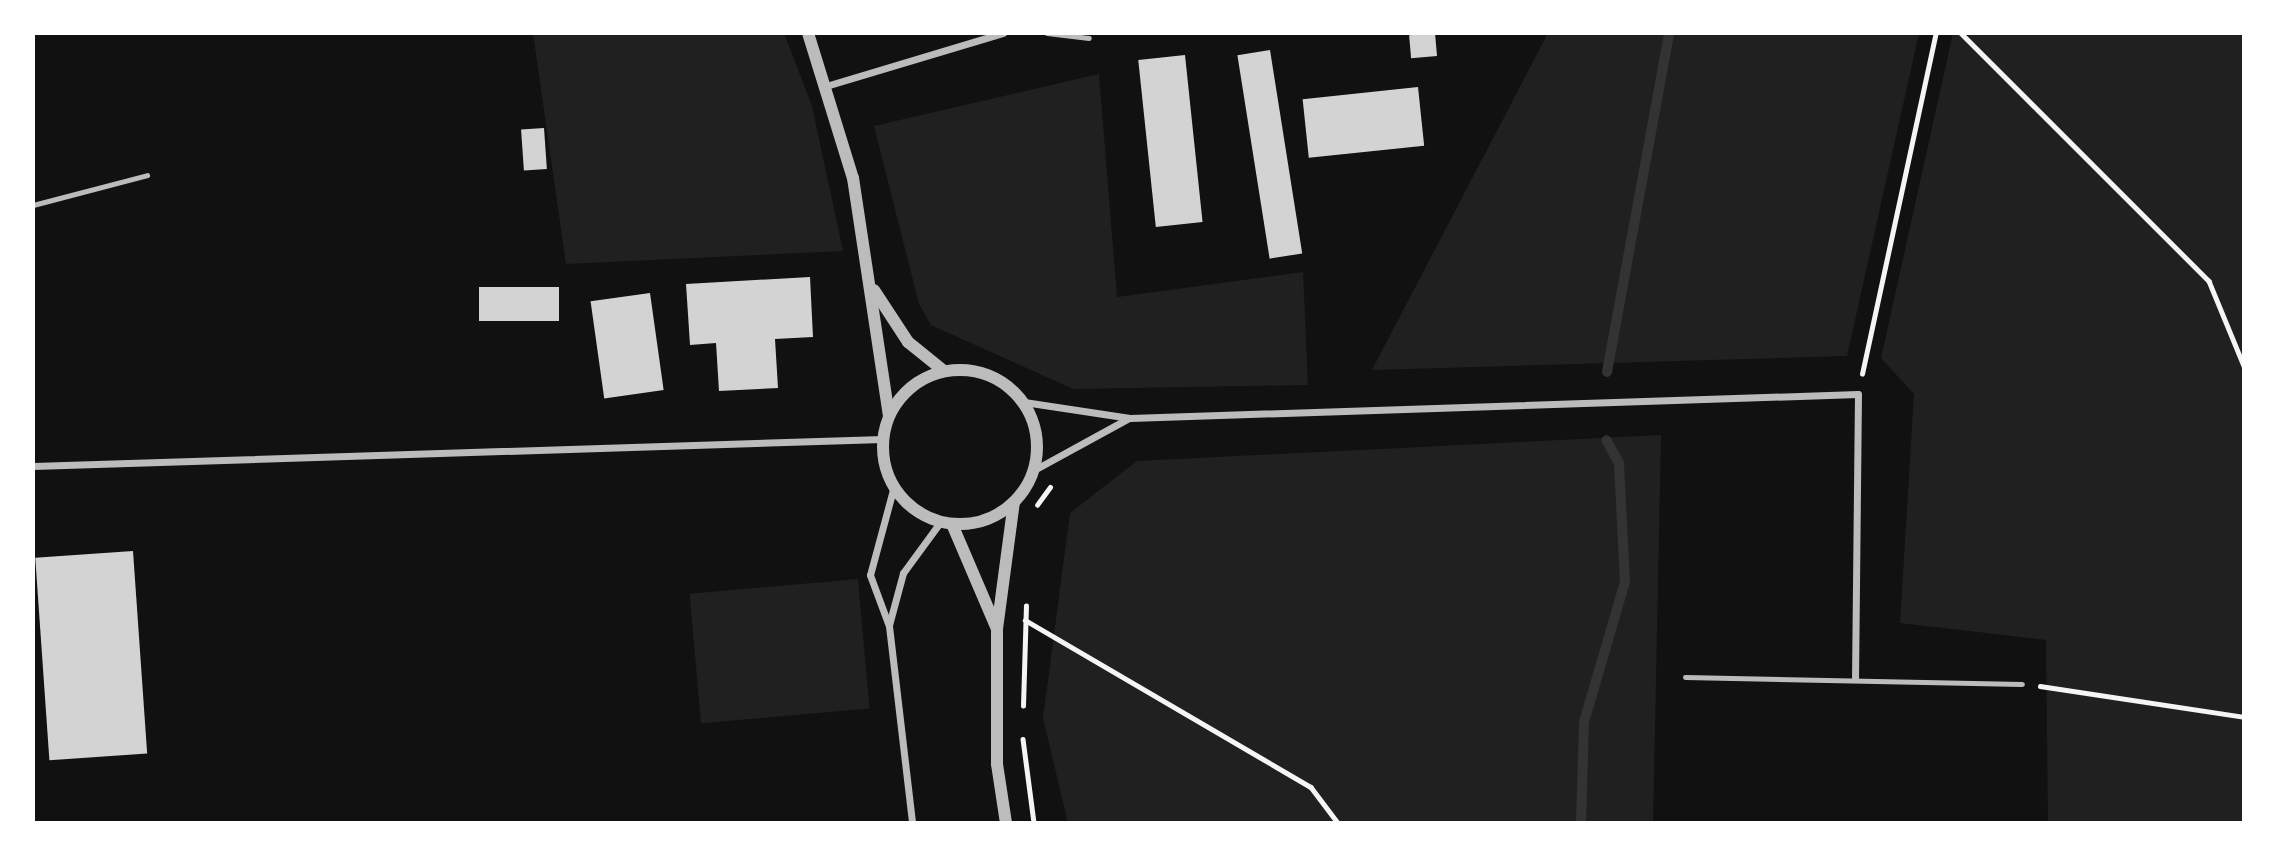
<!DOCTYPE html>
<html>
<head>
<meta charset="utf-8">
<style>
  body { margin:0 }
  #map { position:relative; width:2277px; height:856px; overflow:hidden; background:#111; font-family:Arial,sans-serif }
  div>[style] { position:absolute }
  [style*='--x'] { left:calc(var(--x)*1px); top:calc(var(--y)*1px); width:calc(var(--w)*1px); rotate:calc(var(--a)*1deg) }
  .green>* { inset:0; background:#202020; transform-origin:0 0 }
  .stream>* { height:10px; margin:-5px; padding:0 5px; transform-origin:5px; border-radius:5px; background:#333 }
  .building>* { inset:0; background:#d3d3d3; transform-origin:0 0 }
  .path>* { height:4.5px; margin:-2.25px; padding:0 2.25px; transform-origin:2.25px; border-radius:2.25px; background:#f5f5f5 }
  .service>* { height:5px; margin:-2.5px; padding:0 2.5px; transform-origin:2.5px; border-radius:2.5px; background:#bcbcbc }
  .minor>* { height:7px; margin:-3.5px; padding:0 3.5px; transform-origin:3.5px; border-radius:3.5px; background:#bcbcbc }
  .tertiary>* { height:12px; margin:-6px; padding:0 6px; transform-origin:6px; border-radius:6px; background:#bcbcbc }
  .tertiary>.ring { margin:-6px; padding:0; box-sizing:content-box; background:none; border:12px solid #bcbcbc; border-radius:50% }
  span { translate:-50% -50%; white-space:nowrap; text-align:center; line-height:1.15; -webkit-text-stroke:5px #fff; paint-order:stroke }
  .frame { position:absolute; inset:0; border:35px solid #fff; pointer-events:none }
</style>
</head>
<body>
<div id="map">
  <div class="green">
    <i style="clip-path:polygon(533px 33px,784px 33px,812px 106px,843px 251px,566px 264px)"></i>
    <i style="clip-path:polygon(1548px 33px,1919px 33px,1847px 356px,1372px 370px)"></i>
    <i style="clip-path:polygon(1953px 33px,2244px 33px,2244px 823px,2048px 823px,2046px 640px,1900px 623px,1914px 394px,1881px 358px)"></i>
    <i style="clip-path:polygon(1099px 74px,1117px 297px,1303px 272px,1308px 385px,1073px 389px,931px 325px,919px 304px,874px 126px)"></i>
    <i style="clip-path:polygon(1661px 435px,1653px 823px,1068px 823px,1043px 718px,1070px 513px,1137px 461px)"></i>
    <i style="left:858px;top:579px;width:130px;height:169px;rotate:85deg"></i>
  </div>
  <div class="stream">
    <i style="--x:1607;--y:372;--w:345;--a:-79.6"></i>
    <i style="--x:1581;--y:823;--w:101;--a:-88.3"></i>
    <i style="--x:1584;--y:722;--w:146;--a:-73.7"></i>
    <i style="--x:1625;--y:582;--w:119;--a:-92.9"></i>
    <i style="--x:1619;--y:463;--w:26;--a:-119"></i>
  </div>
  <div class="building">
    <i style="left:1435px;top:33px;width:23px;height:26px;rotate:85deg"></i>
    <i style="left:1270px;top:50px;width:206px;height:33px;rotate:81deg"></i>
    <i style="left:1185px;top:55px;width:168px;height:47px;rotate:84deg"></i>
    <i style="left:1418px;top:87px;width:59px;height:116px;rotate:84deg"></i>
    <i style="left:544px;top:128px;width:41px;height:23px;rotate:86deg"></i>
    <i style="clip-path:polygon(810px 277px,813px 337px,775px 339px,778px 388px,719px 391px,716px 343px,690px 345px,686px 284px)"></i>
    <i style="left:479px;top:287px;width:80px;height:34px"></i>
    <i style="left:650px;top:293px;width:98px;height:60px;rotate:82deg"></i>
    <i style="left:133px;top:551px;width:203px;height:98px;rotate:86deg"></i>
  </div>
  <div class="path">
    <i style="--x:1961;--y:33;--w:351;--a:45"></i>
    <i style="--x:2209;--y:281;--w:92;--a:67.6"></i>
    <i style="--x:1862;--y:374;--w:349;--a:-77.8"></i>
    <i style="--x:1037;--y:505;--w:22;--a:-54"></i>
    <i style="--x:1025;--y:620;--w:331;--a:30.3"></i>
    <i style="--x:1311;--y:787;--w:45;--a:53.1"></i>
    <i style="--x:2040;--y:686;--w:206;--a:8.6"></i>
    <i style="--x:1023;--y:706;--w:100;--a:-88.3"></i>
    <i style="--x:1023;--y:739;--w:85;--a:82.5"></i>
  </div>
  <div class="service">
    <i style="--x:1047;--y:33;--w:42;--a:6.8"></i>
    <i style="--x:33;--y:205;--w:118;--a:-14.7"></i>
    <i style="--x:1685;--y:677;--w:337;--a:1.2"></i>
  </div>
  <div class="minor">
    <i style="--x:826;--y:86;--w:185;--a:-16.7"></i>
    <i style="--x:1024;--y:402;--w:107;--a:8.6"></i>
    <i style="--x:1130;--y:418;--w:728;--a:-1.89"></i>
    <i style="--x:1858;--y:394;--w:285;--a:90.6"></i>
    <i style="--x:33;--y:466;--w:850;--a:-1.82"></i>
    <i style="--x:1034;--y:470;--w:108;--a:-28.7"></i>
    <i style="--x:894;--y:486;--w:92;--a:105.1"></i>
    <i style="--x:870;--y:575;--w:54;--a:69.6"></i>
    <i style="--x:889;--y:626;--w:198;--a:83.3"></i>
    <i style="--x:889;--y:625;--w:54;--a:-74.9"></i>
    <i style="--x:903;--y:573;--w:64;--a:-53.8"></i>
  </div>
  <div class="tertiary">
    <i style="--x:808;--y:33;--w:152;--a:72.8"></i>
    <i style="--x:853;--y:178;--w:240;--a:81.4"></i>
    <i style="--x:874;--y:290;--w:62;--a:56.8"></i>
    <i style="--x:908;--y:342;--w:46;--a:38.9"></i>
    <i class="ring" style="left:883px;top:370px;width:142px;height:142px"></i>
    <i style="--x:952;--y:524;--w:114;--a:66.8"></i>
    <i style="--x:1006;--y:823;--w:60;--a:-98.7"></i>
    <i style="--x:997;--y:764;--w:135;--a:-90"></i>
    <i style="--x:997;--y:629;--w:128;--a:-82.4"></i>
  </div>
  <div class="frame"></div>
</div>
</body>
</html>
